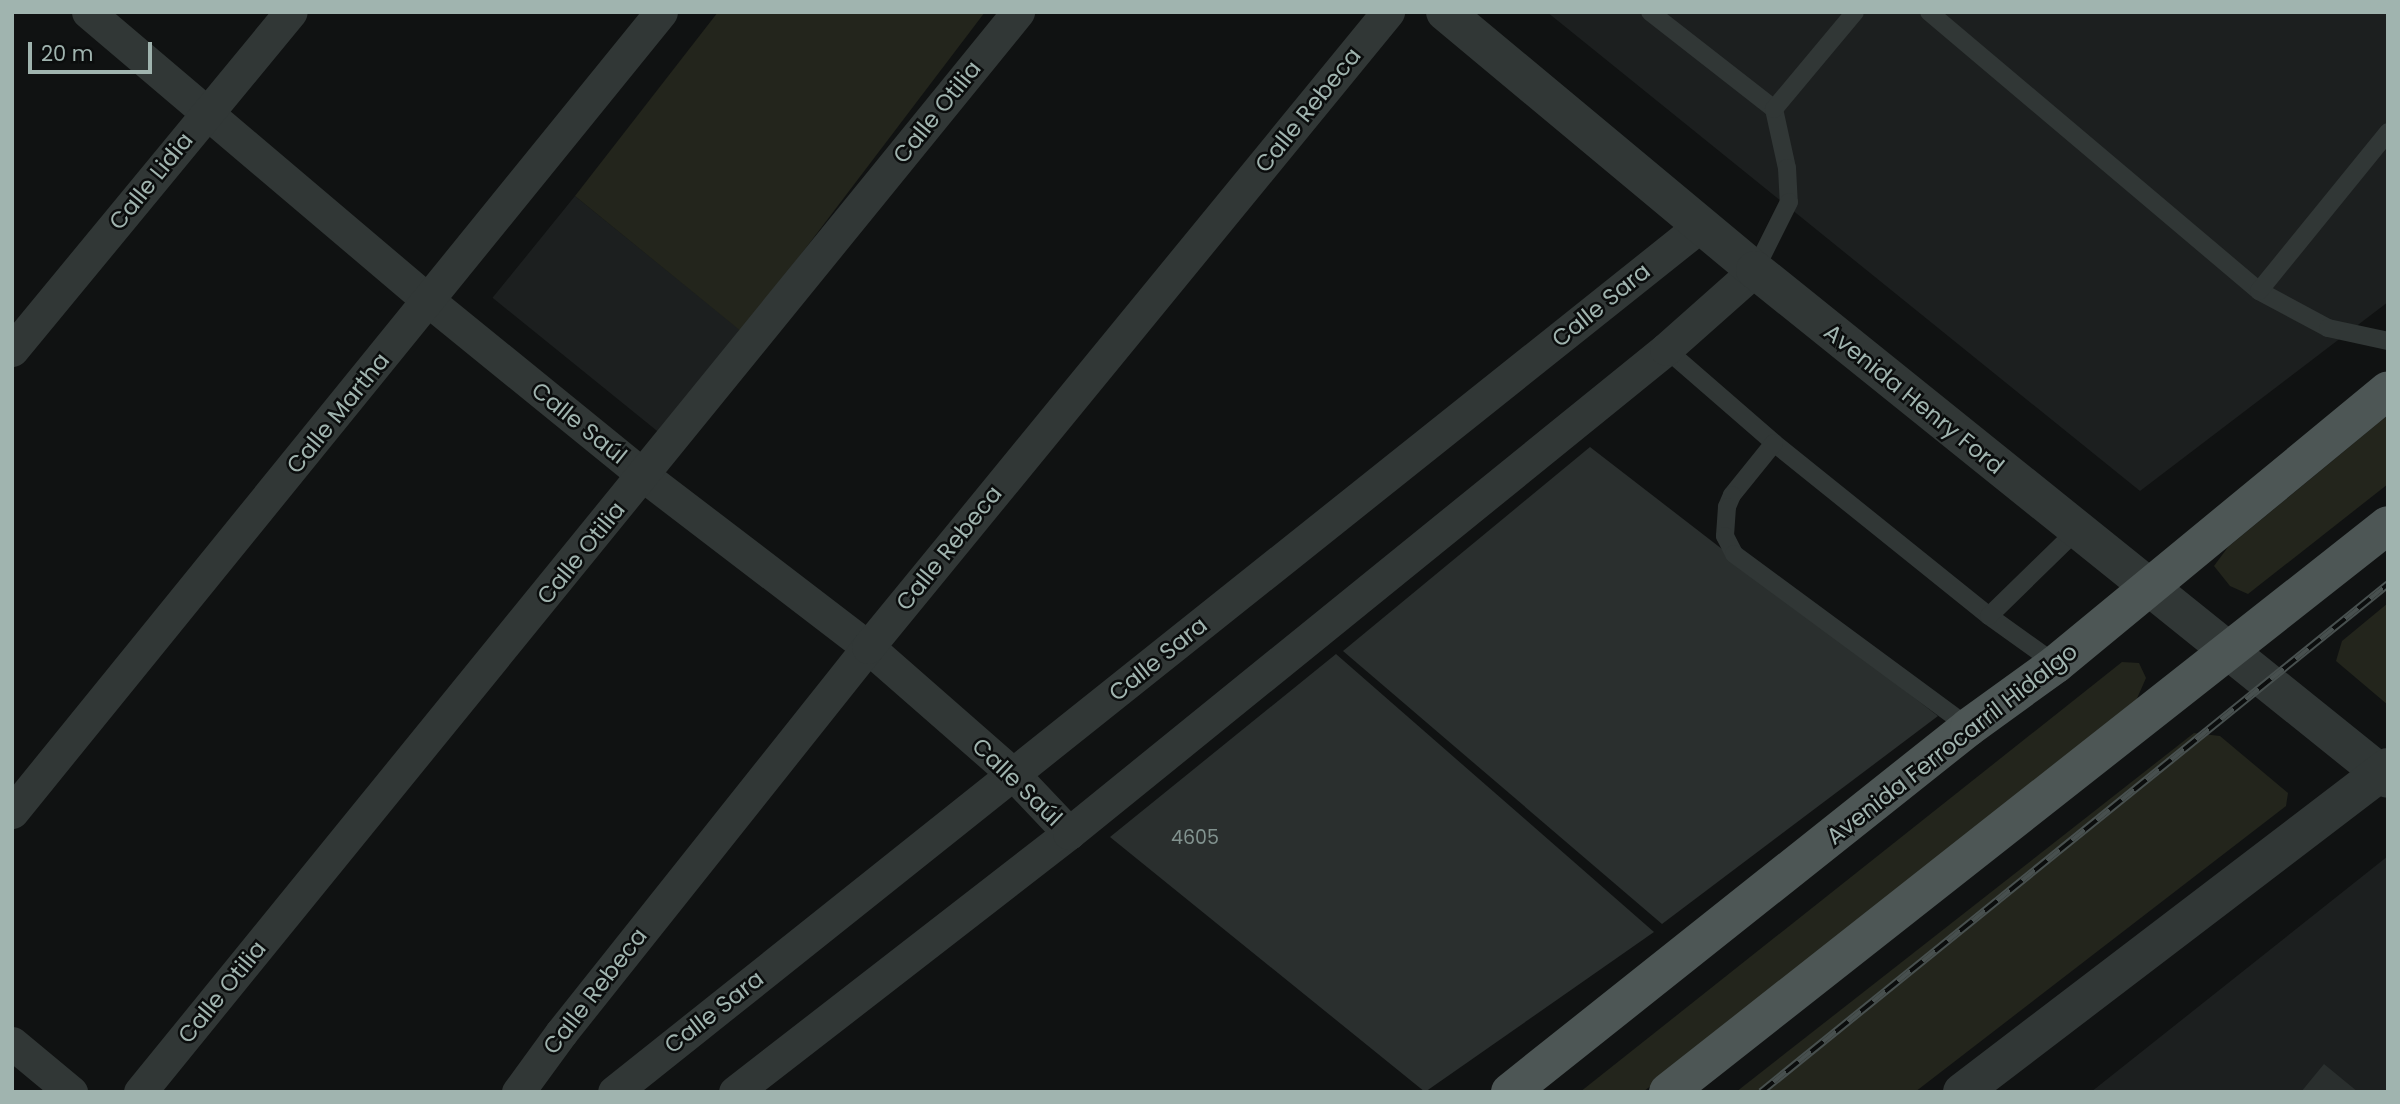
<!DOCTYPE html>
<html>
<head>
<meta charset="utf-8">
<style>
  body { margin:0 }
  #map { position:relative; width:2400px; height:1104px; overflow:hidden; background:#101212; font-family:Poppins,sans-serif }
  div>[style] { position:absolute }
  [style*='--x'] { left:calc(var(--x)*1px); top:calc(var(--y)*1px); width:calc(var(--w)*1px); rotate:calc(var(--a)*1deg) }
  .built>* { inset:0; background:#1c1f1f; transform-origin:0 0 }
  .green>* { inset:0; background:#23251c }
  .building>* { inset:0; background:#2a2f2e }
  .service>* { height:18px; margin:-9px; padding:0 9px; transform-origin:9px; border-radius:9px; background:#313736 }
  .minor>* { height:33px; margin:-16.5px; padding:0 16.5px; transform-origin:16.5px; border-radius:16.5px; background:#313736 }
  .tertiary>* { height:38px; margin:-19px; padding:0 19px; transform-origin:19px; border-radius:19px; background:#313736 }
  .primary>* { height:38px; margin:-19px; padding:0 19px; transform-origin:19px; border-radius:19px; background:#4d5655 }
  .rail>* { height:8px; margin-top:-4px; transform-origin:0; background:repeating-linear-gradient(90deg,#0b0d0d 0 16px,#48504f 0 32px); box-sizing:border-box; border-block:2px solid #48504f }
  span { translate:-50% -50%; white-space:nowrap; text-align:center; line-height:1.15; -webkit-text-stroke:5px #0b0d0d; paint-order:stroke }
  .number-label { font-size:19px; color:#82938f }
  .number-label span { -webkit-text-stroke-width:0 }
  .street-label { font-size:23px; color:#a0b4af }
  .frame { position:absolute; inset:0; border:14px solid #a0b4af; pointer-events:none }
  .scale { position:absolute; left:28px; top:42px; width:124px; height:32px; box-sizing:border-box; border:4px solid #a0b4af; border-top:0; padding-left:9px; font-size:21px; line-height:24px; white-space:nowrap; color:#a0b4af; -webkit-text-stroke:5px #0b0d0d; paint-order:stroke }
</style>
</head>
<body>
<div id="map">
  <div class="built">
    <i style="clip-path:polygon(1547px 12px,2388px 12px,2388px 302px,2140px 491px)"></i>
    <i style="left:575px;top:196px;width:215px;height:131px;rotate:39deg"></i>
    <i style="clip-path:polygon(2388px 856px,2388px 1092px,2091px 1092px)"></i>
  </div>
  <div class="green">
    <i style="clip-path:polygon(718px 12px,985px 12px,742px 332px,575px 196px)"></i>
    <i style="clip-path:polygon(2388px 415px,2388px 484px,2248px 594px,2230px 586px,2214px 566px,2228px 547px)"></i>
    <i style="clip-path:polygon(2388px 603px,2388px 705px,2336px 661px,2342px 641px)"></i>
    <i style="clip-path:polygon(2122px 662px,2139px 663px,2146px 678px,2135px 703px,1643px 1092px,1580px 1092px)"></i>
    <i style="clip-path:polygon(2194px 733px,2220px 736px,2288px 793px,2286px 806px,1915px 1092px,1736px 1092px)"></i>
  </div>
  <div class="building">
    <i style="clip-path:polygon(1590px 447px,1938px 716px,1662px 924px,1343px 651px)"></i>
    <i style="clip-path:polygon(1336px 654px,1654px 932px,1425px 1092px,1110px 837px)"></i>
    <i style="clip-path:polygon(2324px 1064px,2358px 1092px,2301px 1092px)"></i>
  </div>
  <div class="service">
    <i style="--x:1650;--y:12;--w:157;--a:38"></i>
    <i style="--x:1774;--y:109;--w:60;--a:77.6"></i>
    <i style="--x:1787;--y:168;--w:34;--a:87"></i>
    <i style="--x:1789;--y:202;--w:76;--a:116.6"></i>
    <i style="--x:1929;--y:12;--w:432;--a:40.2"></i>
    <i style="--x:2259;--y:291;--w:78;--a:28.2"></i>
    <i style="--x:2328;--y:328;--w:61;--a:12.2"></i>
    <i style="--x:1774;--y:109;--w:126;--a:-50.1"></i>
    <i style="--x:2259;--y:291;--w:205;--a:-50.9"></i>
    <i style="--x:1666;--y:349;--w:143;--a:41"></i>
    <i style="--x:1774;--y:443;--w:276;--a:38.8"></i>
    <i style="--x:1989;--y:616;--w:82;--a:35.6"></i>
    <i style="--x:1774;--y:443;--w:67;--a:128.9"></i>
    <i style="--x:1732;--y:495;--w:13;--a:113"></i>
    <i style="--x:1727;--y:507;--w:29;--a:94"></i>
    <i style="--x:1725;--y:536;--w:20;--a:63"></i>
    <i style="--x:1734;--y:554;--w:292;--a:36.4"></i>
    <i style="--x:1989;--y:616;--w:123;--a:-44.3"></i>
  </div>
  <div class="minor">
    <i style="--x:88;--y:12;--w:447;--a:40.3"></i>
    <i style="--x:429;--y:301;--w:277;--a:39.1"></i>
    <i style="--x:644;--y:476;--w:282;--a:37.4"></i>
    <i style="--x:868;--y:647;--w:194;--a:41.2"></i>
    <i style="--x:1014;--y:775;--w:80;--a:46.5"></i>
    <i style="--x:12;--y:350;--w:438;--a:-50.5"></i>
    <i style="--x:12;--y:812;--w:1030;--a:-50.95"></i>
    <i style="--x:12;--y:1043;--w:77;--a:39.7"></i>
    <i style="--x:140;--y:1092;--w:1392;--a:-50.89"></i>
    <i style="--x:518;--y:1092;--w:73;--a:-53.9"></i>
    <i style="--x:561;--y:1033;--w:493;--a:-51.5"></i>
    <i style="--x:868;--y:647;--w:821;--a:-50.69"></i>
    <i style="--x:614;--y:1092;--w:1389;--a:-38.57"></i>
    <i style="--x:735;--y:1092;--w:423;--a:-37.8"></i>
    <i style="--x:1069;--y:833;--w:769;--a:-39.03"></i>
    <i style="--x:1666;--y:349;--w:119;--a:-41.6"></i>
  </div>
  <div class="tertiary">
    <i style="--x:1445;--y:12;--w:403;--a:39.8"></i>
    <i style="--x:1755;--y:270;--w:812;--a:38.8"></i>
    <i style="--x:1962;--y:1092;--w:536;--a:-37.34"></i>
  </div>
  <div class="primary">
    <i style="--x:1510;--y:1092;--w:586;--a:-38.49"></i>
    <i style="--x:1969;--y:727;--w:107;--a:-35.9"></i>
    <i style="--x:2056;--y:664;--w:430;--a:-39.5"></i>
    <i style="--x:1668;--y:1092;--w:916;--a:-38.22"></i>
  </div>
  <div class="rail">
    <i style="--x:1761;--y:1092;--w:807;--a:-39.01"></i>
  </div>
  <div class="number-label">
    <span style="left:1195px;top:838px">4605</span>
  </div>
  <div class="street-label">
    <span style="left:1308px;top:110px;rotate:-51deg">Calle Rebeca</span>
    <span style="left:937px;top:112px;rotate:-51deg">Calle Otilia</span>
    <span style="left:151px;top:181px;rotate:-51deg">Calle Lidia</span>
    <span style="left:1601px;top:305px;rotate:-39deg">Calle Sara</span>
    <span style="left:1914px;top:399px;rotate:39deg">Avenida Henry Ford</span>
    <span style="left:338px;top:413px;rotate:-51deg">Calle Martha</span>
    <span style="left:579px;top:423px;rotate:39deg">Calle Saúl</span>
    <span style="left:949px;top:548px;rotate:-51deg">Calle Rebeca</span>
    <span style="left:581px;top:553px;rotate:-51deg">Calle Otilia</span>
    <span style="left:1158px;top:659px;rotate:-39deg">Calle Sara</span>
    <span style="left:1952px;top:744px;rotate:-38deg">Avenida Ferrocarril Hidalgo</span>
    <span style="left:1017px;top:782px;rotate:44deg">Calle Saúl</span>
    <span style="left:595px;top:991px;rotate:-52deg">Calle Rebeca</span>
    <span style="left:222px;top:992px;rotate:-51deg">Calle Otilia</span>
    <span style="left:714px;top:1012px;rotate:-38deg">Calle Sara</span>
  </div>
  <div class="frame"></div>
  <div class="scale">20 m</div>
</div>
</body>
</html>
